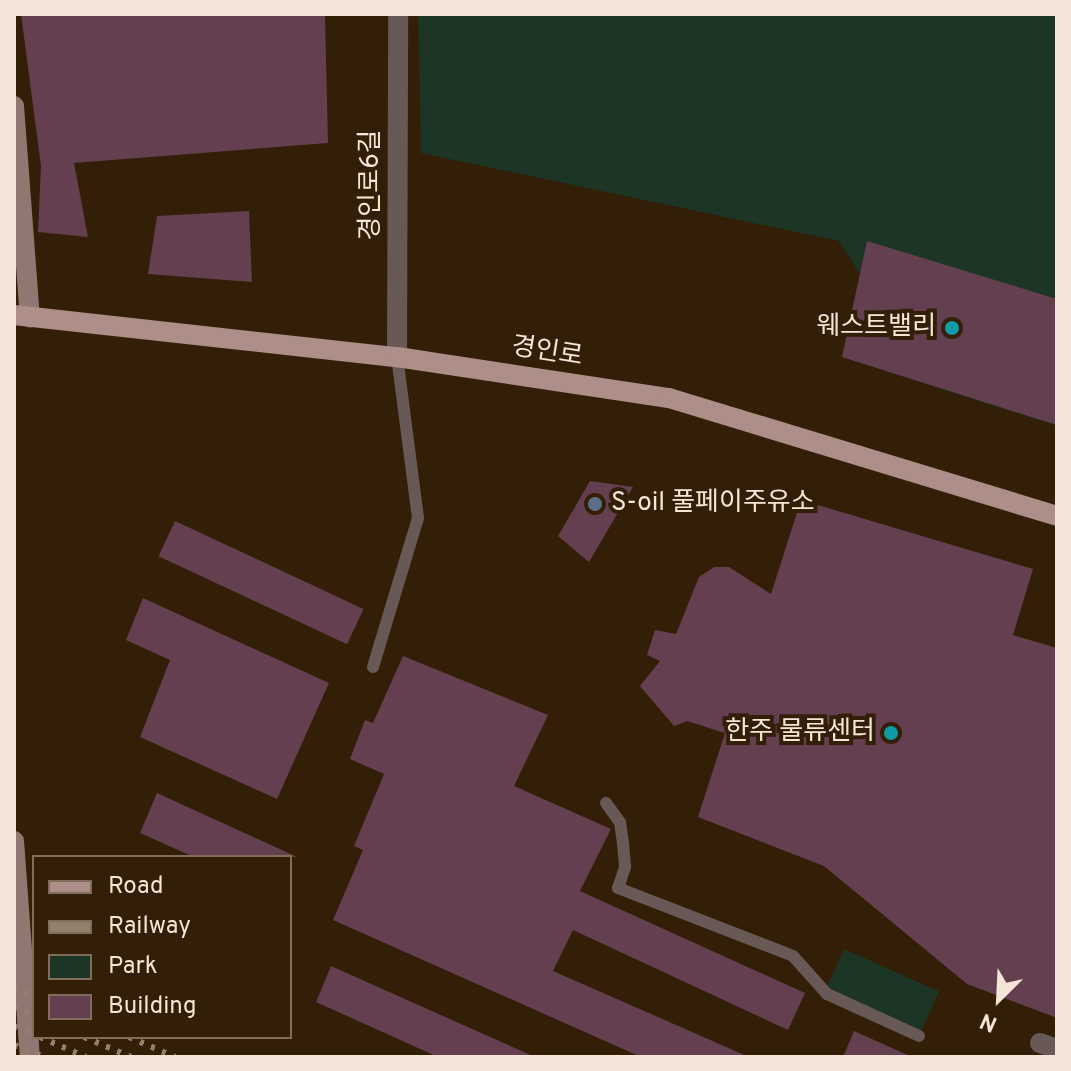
<!DOCTYPE html>
<html>
<head>
<meta charset="utf-8">
<style>
  body { margin:0 }
  #map { position:relative; width:1071px; height:1071px; overflow:hidden; background:#331e07; font-family:Overpass,"Noto Sans KR",sans-serif }
  div>[style] { position:absolute }
  [style*='--x'] { left:calc(var(--x)*1px); top:calc(var(--y)*1px); width:calc(var(--w)*1px); rotate:calc(var(--a)*1deg) }
  .green>* { inset:0; background:#1d3524; transform-origin:0 0 }
  .building>* { inset:0; background:#633f4f; transform-origin:0 0 }
  .lane>* { height:12px; margin:-6px; padding:0 6px; transform-origin:6px; border-radius:6px; background:#685956 }
  .street>* { height:20px; margin:-10px; padding:0 10px; transform-origin:10px; border-radius:10px; background:#685956 }
  .secondary>* { height:20px; margin:-10px; padding:0 10px; transform-origin:10px; border-radius:10px; background:#907772 }
  .primary>* { height:20px; margin:-10px; padding:0 10px; transform-origin:10px; border-radius:10px; background:#ae8e88 }
  .rail>* { height:6px; margin-top:-3px; transform-origin:0; background:repeating-linear-gradient(90deg,#92806d 0 4px,transparent 0 12px) }
  .dots>* { width:22px; height:22px; translate:-50% -50%; box-sizing:border-box; border:4px solid #331e07; border-radius:50% }
  span { translate:-50% -50%; white-space:nowrap; text-align:center; line-height:1.15; -webkit-text-stroke:8px #331e07; paint-order:stroke }
  .street-label { font-size:26px; color:#f4e5d8 }
  .poi-label { font-size:26px; color:#f4e5d8 }
  .right { translate:-100% -50%; text-align:right }
  .left { translate:0 -50%; text-align:left }
  .frame { position:absolute; inset:0; border:16px solid #f4e5d8; pointer-events:none }
  .legend { position:absolute; left:32px; top:855px; width:260px; height:184px; box-sizing:border-box; background:#331e07; border:2px solid #806e5b; margin:0; padding:10px 14px; list-style:none; font-size:24px; color:#f4e5d8 }
  .legend li { display:flex; align-items:center; gap:16px; height:40px }
  .legend b { width:40px; border:2px solid #806e5b }
  .north { position:absolute; left:959px; top:959px; width:80px; height:80px; -webkit-text-stroke:6px #331e07; paint-order:stroke; rotate:204deg; font-size:22px; font-weight:700; line-height:32px; text-align:center; color:#f4e5d8 }
  .north::after { content:''; display:block; margin:auto; width:28px; height:36px; background:#f4e5d8; clip-path:polygon(50% 0,100% 100%,50% 72%,0 100%) }
</style>
</head>
<body>
<div id="map">
  <div class="green">
    <i style="clip-path:polygon(418px 14px,1057px 14px,1057px 426px,842px 357px,860px 274px,839px 241px,421px 153px)"></i>
    <i style="left:844px;top:949px;width:104px;height:43px;rotate:24deg"></i>
  </div>
  <div class="building">
    <i style="clip-path:polygon(21px 14px,325px 14px,328px 143px,74px 163px,88px 237px,38px 232px,41px 166px)"></i>
    <i style="clip-path:polygon(249px 211px,252px 282px,148px 274px,157px 216px)"></i>
    <i style="clip-path:polygon(867px 241px,1057px 299px,1057px 425px,842px 357px)"></i>
    <i style="clip-path:polygon(590px 481px,633px 487px,589px 562px,558px 536px)"></i>
    <i style="clip-path:polygon(801px 500px,1033px 569px,1013px 635px,1057px 648px,1057px 1018px,967px 984px,824px 866px,698px 817px,725px 733px,687px 721px,674px 726px,640px 686px,660px 661px,647px 655px,655px 630px,676px 634px,699px 577px,714px 567px,729px 567px,771px 594px)"></i>
    <i style="left:175px;top:521px;width:208px;height:39px;rotate:25deg"></i>
    <i style="clip-path:polygon(143px 598px,329px 683px,277px 799px,140px 737px,170px 660px,126px 640px)"></i>
    <i style="clip-path:polygon(403px 656px,548px 715px,514px 786px,611px 829px,580px 891px,805px 993px,788px 1030px,573px 930px,553px 971px,749px 1057px,641px 1057px,333px 920px,363px 850px,354px 846px,384px 774px,350px 759px,365px 720px,373px 723px)"></i>
    <i style="clip-path:polygon(157px 793px,297px 857px,194px 857px,140px 833px)"></i>
    <i style="clip-path:polygon(331px 966px,535px 1057px,438px 1057px,316px 1002px)"></i>
    <i style="clip-path:polygon(854px 1031px,912px 1057px,843px 1057px)"></i>
  </div>
  <div class="lane">
    <i style="--x:373;--y:667;--w:156;--a:-73.2"></i>
    <i style="--x:418;--y:518;--w:162;--a:-97.4"></i>
    <i style="--x:606;--y:803;--w:24;--a:54"></i>
    <i style="--x:620;--y:822;--w:21;--a:82"></i>
    <i style="--x:623;--y:843;--w:24;--a:85"></i>
    <i style="--x:625;--y:867;--w:22;--a:108"></i>
    <i style="--x:618;--y:888;--w:188;--a:21.2"></i>
    <i style="--x:793;--y:956;--w:51;--a:48.2"></i>
    <i style="--x:827;--y:994;--w:101;--a:24.5"></i>
  </div>
  <div class="street">
    <i style="--x:397;--y:357;--w:343;--a:-89.8"></i>
    <i style="--x:1040;--y:1043;--w:18;--a:19"></i>
  </div>
  <div class="secondary">
    <i style="--x:14;--y:106;--w:212;--a:85.7"></i>
    <i style="--x:14;--y:841;--w:217;--a:85.8"></i>
  </div>
  <div class="primary">
    <i style="--x:14;--y:315;--w:385;--a:6.3"></i>
    <i style="--x:397;--y:357;--w:275;--a:8.6"></i>
    <i style="--x:669;--y:398;--w:406;--a:16.9"></i>
  </div>
  <div class="rail">
    <i style="--x:14;--y:987;--w:22;--a:24"></i>
    <i style="--x:14;--y:1006;--w:22;--a:24"></i>
    <i style="--x:14;--y:1026;--w:22;--a:22"></i>
    <i style="--x:40;--y:1037;--w:50;--a:23.5"></i>
    <i style="--x:84;--y:1037;--w:51;--a:23.1"></i>
    <i style="--x:129;--y:1037;--w:50;--a:23.5"></i>
    <i style="--x:14;--y:1045;--w:31;--a:22"></i>
  </div>
  <div class="dots">
    <i style="left:952px;top:328px;background:#0f9aa8"></i>
    <i style="left:595px;top:504px;background:#5c6f8a"></i>
    <i style="left:891px;top:733px;background:#0f9aa8"></i>
  </div>
  <div class="street-label">
    <span style="left:372px;top:185px;rotate:-90deg">경인로6길</span>
    <span style="left:547px;top:353px;rotate:9deg">경인로</span>
  </div>
  <div class="poi-label">
    <span class="right" style="left:936px;top:328px">웨스트밸리</span>
    <span class="left" style="left:611px;top:504px">S-oil 풀페이주유소</span>
    <span class="right" style="left:875px;top:733px">한주 물류센터</span>
  </div>
  <div class="frame"></div>
  <ul class="legend">
  <li><b style="height:10px;background:#ae8e88"></b>Road</li>
  <li><b style="height:10px;background:#92806d"></b>Railway</li>
  <li><b style="height:22px;background:#1d3524"></b>Park</li>
  <li><b style="height:22px;background:#633f4f"></b>Building</li>
  </ul>
  <div class="north">N</div>
</div>
</body>
</html>
